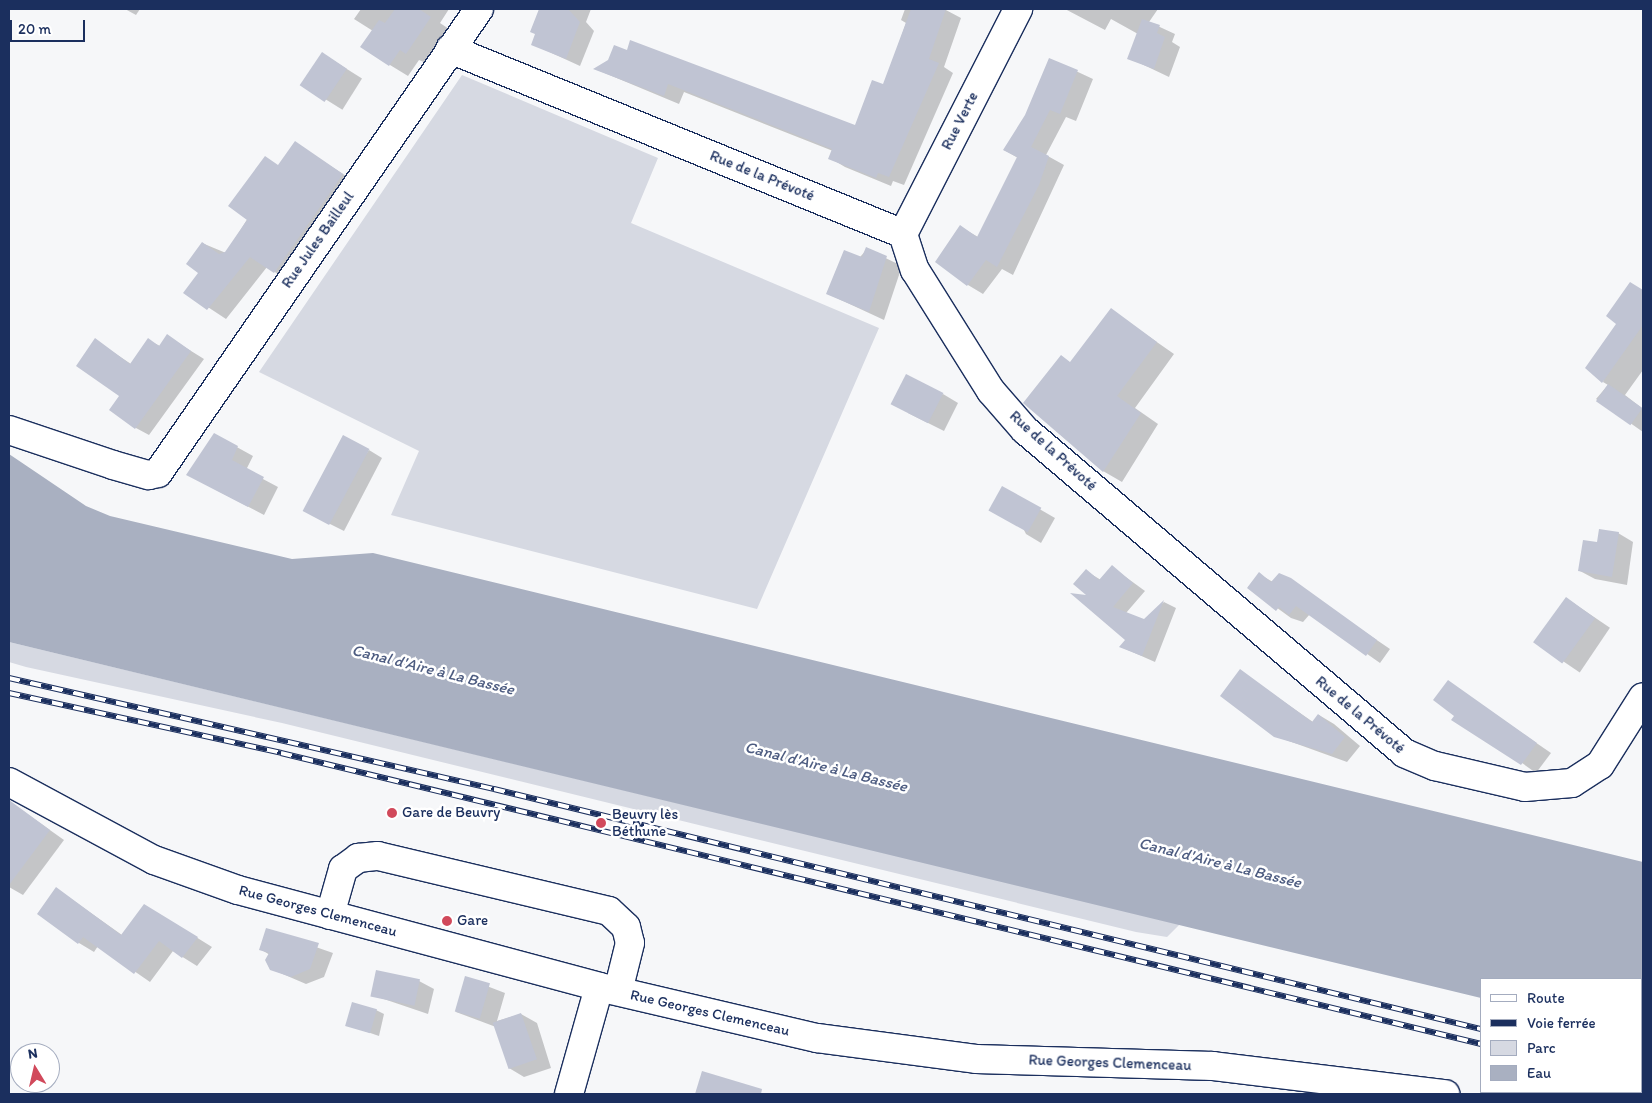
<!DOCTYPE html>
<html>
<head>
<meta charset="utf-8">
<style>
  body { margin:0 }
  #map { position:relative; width:1652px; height:1103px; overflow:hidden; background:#f6f7f9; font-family:Itim,sans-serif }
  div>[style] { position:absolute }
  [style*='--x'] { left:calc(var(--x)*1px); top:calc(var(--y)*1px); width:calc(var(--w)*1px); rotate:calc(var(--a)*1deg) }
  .green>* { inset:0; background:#d6d9e2 }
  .water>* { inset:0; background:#a9b0c1 }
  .shadow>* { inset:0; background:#0003; transform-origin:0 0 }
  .building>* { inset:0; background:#c0c4d3; transform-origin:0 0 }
  .roads { filter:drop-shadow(1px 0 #1b2f5e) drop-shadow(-1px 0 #1b2f5e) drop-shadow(0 1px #1b2f5e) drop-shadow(0 -1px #1b2f5e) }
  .minor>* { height:28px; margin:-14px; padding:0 14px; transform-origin:14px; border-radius:14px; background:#fff }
  .rail>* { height:5.5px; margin-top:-2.75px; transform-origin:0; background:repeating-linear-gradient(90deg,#fff 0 11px,#1b2f5e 0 22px); box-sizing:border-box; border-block:1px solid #1b2f5e }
  .dots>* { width:14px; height:14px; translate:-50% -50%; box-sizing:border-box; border:2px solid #fff; border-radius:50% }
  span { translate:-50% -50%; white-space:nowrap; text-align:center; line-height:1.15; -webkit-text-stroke:5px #fff; paint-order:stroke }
  .street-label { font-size:15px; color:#1b2f5e }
  .poi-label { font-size:15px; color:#1b2f5e }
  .left { translate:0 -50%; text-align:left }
  .water-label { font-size:16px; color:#4d5c81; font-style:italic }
  .frame { position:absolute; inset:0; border:10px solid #1b2f5e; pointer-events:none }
  .legend { position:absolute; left:1480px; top:978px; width:162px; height:115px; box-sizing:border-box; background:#fff; border:1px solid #a4acbf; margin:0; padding:6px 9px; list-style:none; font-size:15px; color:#1b2f5e }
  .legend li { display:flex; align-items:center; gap:10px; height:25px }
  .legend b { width:25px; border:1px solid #a4acbf }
  .north { position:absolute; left:10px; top:1043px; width:50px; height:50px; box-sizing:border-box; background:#fff; border:1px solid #a4acbf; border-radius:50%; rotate:351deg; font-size:14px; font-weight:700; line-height:20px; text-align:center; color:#1b2f5e }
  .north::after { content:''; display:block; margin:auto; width:18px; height:22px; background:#d1495b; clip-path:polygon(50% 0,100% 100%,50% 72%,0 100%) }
  .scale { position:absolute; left:10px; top:20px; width:75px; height:22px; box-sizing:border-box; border:2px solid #1b2f5e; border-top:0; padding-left:6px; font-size:15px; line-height:18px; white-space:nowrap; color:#1b2f5e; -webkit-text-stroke:4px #fff; paint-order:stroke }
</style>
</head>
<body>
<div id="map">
  <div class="green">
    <i style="clip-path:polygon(462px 75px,658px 158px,631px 223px,879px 328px,757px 609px,391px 515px,419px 451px,259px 372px)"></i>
    <i style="clip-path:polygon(9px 642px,1180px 924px,1167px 937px,1136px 932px,282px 723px,26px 667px,9px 662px)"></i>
  </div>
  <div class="water">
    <i style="clip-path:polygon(9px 454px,86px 506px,110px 516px,292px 559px,373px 553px,1643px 862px,1643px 1037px,1641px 979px,1481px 979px,1481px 998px,9px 642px)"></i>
  </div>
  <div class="shadow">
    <i style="clip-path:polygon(125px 9px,140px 9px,136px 15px)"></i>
    <i style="clip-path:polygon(361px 9px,449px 9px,440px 23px,449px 29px,426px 63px,419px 60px,408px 76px,390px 65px,373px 31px,354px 19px)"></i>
    <i style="clip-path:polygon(540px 9px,591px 9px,586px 22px,594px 31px,580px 66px,532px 44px,536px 34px,531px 31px)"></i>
    <i style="clip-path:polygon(905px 9px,944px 9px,961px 18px,944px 67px,953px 73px,904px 185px,893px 181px,891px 186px,845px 167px,830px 158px,833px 151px,684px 92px,679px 104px,595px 69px,609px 61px,855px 126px,884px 86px,906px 23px,901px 20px)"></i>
    <i style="clip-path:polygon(1065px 9px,1158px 9px,1149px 22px,1175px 34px,1172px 42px,1180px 47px,1169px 77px,1129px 58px,1138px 34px,1111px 19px,1105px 30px)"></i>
    <i style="left:323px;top:54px;width:46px;height:37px;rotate:32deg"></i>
    <i style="clip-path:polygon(1050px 59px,1093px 79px,1076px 121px,1066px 117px,1046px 155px,1064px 165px,1013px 275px,1002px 269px,983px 294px,968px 285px,961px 227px,978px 237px,1018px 158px,1004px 150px,1026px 116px)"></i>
    <i style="clip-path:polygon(295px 143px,360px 185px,292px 283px,267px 267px,226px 319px,185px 292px,200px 272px,202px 243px,226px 253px)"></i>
    <i style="clip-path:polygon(867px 249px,902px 266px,884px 320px,828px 294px)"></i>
    <i style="clip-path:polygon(1630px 284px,1643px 291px,1643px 370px,1625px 395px,1643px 409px,1643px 432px,1596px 399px,1608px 385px,1603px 382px)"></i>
    <i style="clip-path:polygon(1111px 310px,1174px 354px,1135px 408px,1158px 424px,1122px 482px,1103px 471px,1071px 363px)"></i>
    <i style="clip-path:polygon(167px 336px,204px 359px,149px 435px,136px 428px,95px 340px,131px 364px,148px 340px,160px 346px)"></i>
    <i style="clip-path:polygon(943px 394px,958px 403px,944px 431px,908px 413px)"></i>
    <i style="clip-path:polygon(215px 435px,253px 456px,246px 470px,278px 487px,264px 515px,203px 483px)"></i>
    <i style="clip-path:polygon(369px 450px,382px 458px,344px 531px,318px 518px)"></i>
    <i style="clip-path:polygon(1003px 488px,1055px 518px,1041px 543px,1026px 534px)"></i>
    <i style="clip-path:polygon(1618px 533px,1633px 542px,1627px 585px,1595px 579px,1580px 571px)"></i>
    <i style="clip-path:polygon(1112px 567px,1145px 591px,1126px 613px,1144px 620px,1164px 602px,1176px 608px,1155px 662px,1121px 647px,1127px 640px,1090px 597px,1086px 571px,1101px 580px)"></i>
    <i style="clip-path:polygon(1259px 574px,1273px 582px,1293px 583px,1390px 649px,1380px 663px,1310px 614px,1303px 622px,1291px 618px,1248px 587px)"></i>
    <i style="left:1566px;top:598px;width:53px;height:54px;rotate:34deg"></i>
    <i style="clip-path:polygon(1240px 671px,1313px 722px,1319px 715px,1334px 724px,1360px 746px,1347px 762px,1275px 736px)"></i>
    <i style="clip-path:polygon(1448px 682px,1551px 753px,1536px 773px,1455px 715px)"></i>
    <i style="clip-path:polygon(9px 801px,64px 840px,23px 895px,9px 887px)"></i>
    <i style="clip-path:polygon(57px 889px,122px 935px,159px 914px,212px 947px,197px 966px,173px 951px,150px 982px,98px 946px,94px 952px,79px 943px)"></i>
    <i style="clip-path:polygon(267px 930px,333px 953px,324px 977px,306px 984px,271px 969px,270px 955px,260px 949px)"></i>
    <i style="clip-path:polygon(466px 978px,505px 993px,497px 1021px,521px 1014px,537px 1023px,551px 1068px,524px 1077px,509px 1068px,496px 1027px,456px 1012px)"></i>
    <i style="clip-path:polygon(419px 981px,434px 989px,428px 1014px,372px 995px)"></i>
    <i style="clip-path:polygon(376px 1010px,384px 1014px,379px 1036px,347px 1025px)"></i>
    <i style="clip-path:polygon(703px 1073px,744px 1085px,760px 1094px,697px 1094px)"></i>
  </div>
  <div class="building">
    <i style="clip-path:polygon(395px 9px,419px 9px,431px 17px,406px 54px,400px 50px,389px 66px,360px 47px,379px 20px,385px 23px)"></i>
    <i style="clip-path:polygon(539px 9px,568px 9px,580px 22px,566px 59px,531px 45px,535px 34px,530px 32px)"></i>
    <i style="clip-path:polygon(911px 9px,946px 9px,929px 59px,939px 63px,889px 177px,878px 173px,876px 178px,828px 159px,832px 149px,668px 84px,664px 96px,593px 69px,608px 60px,614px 45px,627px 50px,630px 40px,855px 125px,872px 80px,883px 84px)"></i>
    <i style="clip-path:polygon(1142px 19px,1160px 25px,1157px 33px,1165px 37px,1154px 69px,1127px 59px)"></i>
    <i style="left:322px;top:52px;width:30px;height:40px;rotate:34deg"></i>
    <i style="clip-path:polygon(1049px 58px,1078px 70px,1060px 114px,1050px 110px,1031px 147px,1049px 156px,1039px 185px,997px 267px,986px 260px,967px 286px,935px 262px,960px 225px,977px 237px,1017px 157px,1003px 150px,1025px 115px)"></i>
    <i style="clip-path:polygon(295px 141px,343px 174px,274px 273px,250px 257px,207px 310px,183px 293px,198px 273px,186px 264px,202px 242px,219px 254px,225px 252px,247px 220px,228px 206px,265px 156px,278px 165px)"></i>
    <i style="clip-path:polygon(866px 247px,887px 256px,869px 312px,826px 294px,844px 250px,862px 257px)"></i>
    <i style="clip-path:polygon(1630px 282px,1643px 290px,1643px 325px,1602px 383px,1585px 368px,1616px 324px,1606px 316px)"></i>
    <i style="clip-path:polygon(1111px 308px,1157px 342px,1117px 396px,1141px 413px,1103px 472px,1023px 403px,1061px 355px,1070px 362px)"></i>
    <i style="clip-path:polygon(167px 334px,191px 351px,135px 429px,109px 410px,119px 396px,76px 366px,95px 338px,130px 364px,148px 338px,159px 346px)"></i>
    <i style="left:906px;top:374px;width:42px;height:34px;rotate:27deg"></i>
    <i style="left:1608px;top:384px;width:42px;height:21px;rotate:35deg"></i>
    <i style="clip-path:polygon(214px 433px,238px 446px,232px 460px,264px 477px,248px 507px,186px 475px)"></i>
    <i style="left:343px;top:435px;width:30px;height:86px;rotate:28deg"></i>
    <i style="left:1002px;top:486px;width:45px;height:28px;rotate:29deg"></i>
    <i style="clip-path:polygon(1599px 529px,1619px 532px,1612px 577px,1578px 571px,1583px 540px,1597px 542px)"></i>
    <i style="clip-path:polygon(1112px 565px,1133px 583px,1113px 607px,1144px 619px,1164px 600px,1142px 656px,1119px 647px,1125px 640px,1070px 593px,1086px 595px,1073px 584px,1086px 569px,1099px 580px)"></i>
    <i style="clip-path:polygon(1259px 572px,1271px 582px,1279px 573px,1291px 578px,1377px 640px,1366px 656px,1296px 606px,1289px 615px,1279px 607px,1276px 611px,1247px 588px)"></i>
    <i style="left:1566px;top:597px;width:36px;height:56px;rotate:36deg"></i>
    <i style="clip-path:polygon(1240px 669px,1312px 722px,1318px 714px,1345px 737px,1332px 754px,1274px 737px,1220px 696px)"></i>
    <i style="clip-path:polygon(1448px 680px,1537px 743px,1521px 765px,1451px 720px,1454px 716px,1433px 700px)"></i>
    <i style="clip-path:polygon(9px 800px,50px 830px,9px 885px)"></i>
    <i style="clip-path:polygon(56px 887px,121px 935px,144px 904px,198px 937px,182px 958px,159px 941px,134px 974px,83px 937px,78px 944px,37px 914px)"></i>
    <i style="clip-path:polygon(266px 928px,319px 943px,310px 969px,291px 977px,270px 970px,265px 960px,269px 953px,259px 950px)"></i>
    <i style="left:376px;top:970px;width:45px;height:27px;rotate:12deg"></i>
    <i style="left:465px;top:976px;width:26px;height:37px;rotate:16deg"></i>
    <i style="left:352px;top:1002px;width:26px;height:25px;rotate:16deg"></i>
    <i style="left:521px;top:1013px;width:49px;height:30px;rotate:71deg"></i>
    <i style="clip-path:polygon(702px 1071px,762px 1089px,761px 1094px,695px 1094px)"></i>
  </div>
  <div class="roads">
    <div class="minor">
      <i style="--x:450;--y:49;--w:489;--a:22.2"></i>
      <i style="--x:903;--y:234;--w:38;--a:72"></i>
      <i style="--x:915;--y:270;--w:143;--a:57.9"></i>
      <i style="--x:991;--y:391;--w:52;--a:48.9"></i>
      <i style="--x:1025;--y:430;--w:498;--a:40.4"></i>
      <i style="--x:1404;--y:753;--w:34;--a:23"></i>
      <i style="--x:1435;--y:766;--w:92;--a:13.1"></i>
      <i style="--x:1525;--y:787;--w:47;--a:-4.9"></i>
      <i style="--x:1572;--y:783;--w:33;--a:-33"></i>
      <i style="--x:1600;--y:765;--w:80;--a:-57.7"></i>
      <i style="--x:903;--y:234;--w:253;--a:-62.9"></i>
      <i style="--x:9;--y:430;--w:110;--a:18.6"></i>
      <i style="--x:113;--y:465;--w:37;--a:16"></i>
      <i style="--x:149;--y:475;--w:9;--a:-13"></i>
      <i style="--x:158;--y:473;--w:564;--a:-55.32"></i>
      <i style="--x:9;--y:782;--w:165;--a:28.3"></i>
      <i style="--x:154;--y:860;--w:89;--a:19.7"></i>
      <i style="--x:238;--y:890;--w:374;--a:15"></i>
      <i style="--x:599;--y:987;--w:224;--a:13.2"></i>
      <i style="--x:817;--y:1038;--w:160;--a:7.5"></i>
      <i style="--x:976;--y:1059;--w:237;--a:1.7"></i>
      <i style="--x:1213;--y:1066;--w:234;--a:6.9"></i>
      <i style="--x:330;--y:915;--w:48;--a:-74.2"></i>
      <i style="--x:343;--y:869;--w:19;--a:-36"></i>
      <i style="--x:358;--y:858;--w:20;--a:-6"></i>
      <i style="--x:378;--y:856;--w:237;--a:13.4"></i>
      <i style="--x:609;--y:911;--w:23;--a:43"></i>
      <i style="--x:626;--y:927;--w:16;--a:76"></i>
      <i style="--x:630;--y:943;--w:49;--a:104"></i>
      <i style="--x:569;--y:1094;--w:111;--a:-74.3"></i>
    </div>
  </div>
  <div class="rail">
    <i style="--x:9;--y:678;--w:498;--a:12.9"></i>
    <i style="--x:494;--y:789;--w:1016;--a:13.67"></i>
    <i style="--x:9;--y:693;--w:279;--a:12.4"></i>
    <i style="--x:281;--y:753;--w:1235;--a:13.63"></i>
    <i style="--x:1641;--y:1068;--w:2;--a:27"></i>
    <i style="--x:1641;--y:1083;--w:2;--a:27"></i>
  </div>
  <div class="dots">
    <i style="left:392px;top:813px;background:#d1495b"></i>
    <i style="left:601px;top:823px;background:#d1495b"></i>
    <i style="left:447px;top:921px;background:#d1495b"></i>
  </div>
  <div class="street-label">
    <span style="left:960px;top:121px;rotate:-63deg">Rue Verte</span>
    <span style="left:762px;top:176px;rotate:22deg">Rue de la Prévoté</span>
    <span style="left:318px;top:240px;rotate:-55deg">Rue Jules Bailleul</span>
    <span style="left:1053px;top:451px;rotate:42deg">Rue de la Prévoté</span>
    <span style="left:1360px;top:715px;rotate:40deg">Rue de la Prévoté</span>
    <span style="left:318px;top:911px;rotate:15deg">Rue Georges Clemenceau</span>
    <span style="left:710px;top:1013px;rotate:13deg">Rue Georges Clemenceau</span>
    <span style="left:1110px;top:1063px;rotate:2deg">Rue Georges Clemenceau</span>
  </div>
  <div class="poi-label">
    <span class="left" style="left:402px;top:813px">Gare de Beuvry</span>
    <span class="left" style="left:612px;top:823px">Beuvry lès<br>Béthune</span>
    <span class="left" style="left:457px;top:921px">Gare</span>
  </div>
  <div class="water-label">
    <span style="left:433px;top:670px;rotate:14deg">Canal d'Aire à La Bassée</span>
    <span style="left:826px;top:767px;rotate:14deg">Canal d'Aire à La Bassée</span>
    <span style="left:1220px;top:863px;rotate:14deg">Canal d'Aire à La Bassée</span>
  </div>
  <div class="frame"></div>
  <ul class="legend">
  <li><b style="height:6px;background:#fff"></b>Route</li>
  <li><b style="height:6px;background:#1b2f5e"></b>Voie ferrée</li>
  <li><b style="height:14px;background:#d6d9e2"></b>Parc</li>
  <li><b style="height:14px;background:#a9b0c1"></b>Eau</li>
  </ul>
  <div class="north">N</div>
  <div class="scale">20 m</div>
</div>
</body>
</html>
